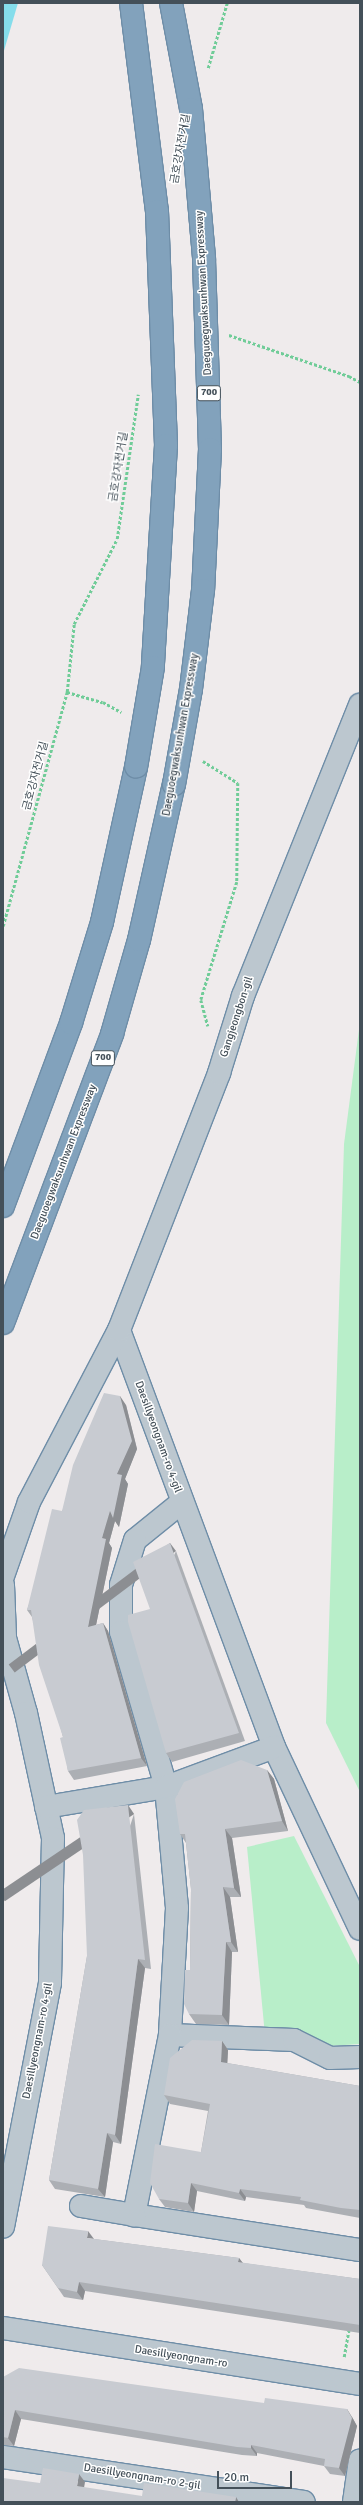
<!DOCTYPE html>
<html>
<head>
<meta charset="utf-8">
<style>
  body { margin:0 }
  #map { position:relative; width:363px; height:2505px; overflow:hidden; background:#efebec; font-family:Signika,"Noto Sans KR",sans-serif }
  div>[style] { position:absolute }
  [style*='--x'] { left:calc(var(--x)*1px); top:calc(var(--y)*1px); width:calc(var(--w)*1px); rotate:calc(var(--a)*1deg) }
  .green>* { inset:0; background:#b8eec9 }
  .water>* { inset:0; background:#85ddeb }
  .path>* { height:2.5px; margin-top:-1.25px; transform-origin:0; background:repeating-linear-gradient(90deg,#70cc98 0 3px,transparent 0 5px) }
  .roads { filter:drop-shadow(1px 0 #6e8da7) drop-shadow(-1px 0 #6e8da7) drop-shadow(0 1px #6e8da7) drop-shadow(0 -1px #6e8da7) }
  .minor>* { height:22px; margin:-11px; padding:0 11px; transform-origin:11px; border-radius:11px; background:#bcc7cf }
  .highway>* { height:22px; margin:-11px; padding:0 11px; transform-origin:11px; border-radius:11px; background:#82a2bc }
  .bridges { filter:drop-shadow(1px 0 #6e8da7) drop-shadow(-1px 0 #6e8da7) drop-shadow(0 1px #6e8da7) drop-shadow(0 -1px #6e8da7) }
  .highway-bridge>* { height:22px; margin:-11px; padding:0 11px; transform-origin:11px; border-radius:11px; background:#82a2bc }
  .wall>* { inset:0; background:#acafb4 }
  .shaded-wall>* { inset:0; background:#8c8e92; transform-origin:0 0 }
  .building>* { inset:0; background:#c8cbd1 }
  span { translate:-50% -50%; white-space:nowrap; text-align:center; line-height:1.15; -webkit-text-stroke:3px #fff; paint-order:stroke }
  .shield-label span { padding:1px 3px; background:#fff; border:1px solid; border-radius:3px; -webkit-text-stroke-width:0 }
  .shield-label { font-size:10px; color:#445059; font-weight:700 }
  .street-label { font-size:11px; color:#445059 }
  .frame { position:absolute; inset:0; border:4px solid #445059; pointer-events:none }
  .scale { position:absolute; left:217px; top:2471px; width:75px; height:18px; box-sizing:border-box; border:2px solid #445059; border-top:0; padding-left:5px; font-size:12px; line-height:14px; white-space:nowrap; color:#445059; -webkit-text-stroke:3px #fff; paint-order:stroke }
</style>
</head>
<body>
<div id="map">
  <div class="green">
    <i style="clip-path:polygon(360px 1022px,360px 1792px,326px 1723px,344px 1144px)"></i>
    <i style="clip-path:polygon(294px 1836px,360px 1967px,360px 2044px,329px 2046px,265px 2035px,247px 1847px)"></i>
  </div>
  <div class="water">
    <i style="clip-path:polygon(3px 3px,18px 3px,3px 54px)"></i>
  </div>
  <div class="path">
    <i style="--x:208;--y:68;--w:68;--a:-73.7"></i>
    <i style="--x:229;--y:335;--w:127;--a:18.9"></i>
    <i style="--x:349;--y:376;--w:13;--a:29"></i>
    <i style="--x:67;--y:692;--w:37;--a:16"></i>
    <i style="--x:103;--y:702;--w:21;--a:29"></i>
    <i style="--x:203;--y:761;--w:41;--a:32.2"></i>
    <i style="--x:238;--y:783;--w:99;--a:90.6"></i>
    <i style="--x:237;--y:882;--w:123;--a:107"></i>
    <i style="--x:201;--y:1000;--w:27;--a:75"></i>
    <i style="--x:3;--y:926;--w:243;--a:-74.7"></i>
    <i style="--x:67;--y:692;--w:68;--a:-84.1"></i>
    <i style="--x:74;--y:624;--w:95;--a:-63.2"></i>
    <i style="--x:117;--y:539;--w:146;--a:-81.7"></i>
    <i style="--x:344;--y:2357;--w:29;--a:-80"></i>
  </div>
  <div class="roads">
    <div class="minor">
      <i style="--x:119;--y:1330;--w:445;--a:69.6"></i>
      <i style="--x:274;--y:1747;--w:201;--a:64.7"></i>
      <i style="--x:182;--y:1502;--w:60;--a:141"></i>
      <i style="--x:135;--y:1540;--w:47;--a:107.3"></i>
      <i style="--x:121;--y:1585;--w:47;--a:90"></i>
      <i style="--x:121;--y:1632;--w:161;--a:73.8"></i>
      <i style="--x:166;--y:1787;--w:121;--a:84.8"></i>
      <i style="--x:177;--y:1908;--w:127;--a:93.2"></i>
      <i style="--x:170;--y:2035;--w:124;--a:2.3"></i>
      <i style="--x:294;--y:2040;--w:40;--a:26.6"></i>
      <i style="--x:330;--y:2058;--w:30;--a:-2"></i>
      <i style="--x:3;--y:1576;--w:78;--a:-70.6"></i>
      <i style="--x:29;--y:1502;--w:194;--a:-62.4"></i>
      <i style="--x:119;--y:1330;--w:276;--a:-68.7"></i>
      <i style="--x:219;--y:1073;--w:81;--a:-72.7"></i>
      <i style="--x:243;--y:996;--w:314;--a:-68.1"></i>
      <i style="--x:3;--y:1585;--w:53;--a:87.8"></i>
      <i style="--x:5;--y:1638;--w:78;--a:74.4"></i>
      <i style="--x:26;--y:1713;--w:128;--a:77.8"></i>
      <i style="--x:53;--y:1838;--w:145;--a:91.2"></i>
      <i style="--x:50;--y:1983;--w:248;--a:100.9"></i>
      <i style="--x:46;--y:1807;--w:122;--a:-9.5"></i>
      <i style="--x:166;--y:1787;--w:115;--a:-20.3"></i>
      <i style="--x:170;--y:2035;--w:184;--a:101.3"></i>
      <i style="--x:134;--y:2215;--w:229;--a:8.8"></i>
      <i style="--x:81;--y:2206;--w:54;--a:9.6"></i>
      <i style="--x:3;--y:2328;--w:361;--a:8.9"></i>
      <i style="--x:3;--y:2457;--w:304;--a:8.5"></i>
      <i style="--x:354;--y:2502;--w:42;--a:-81.9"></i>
    </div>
    <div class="highway">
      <i style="--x:3;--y:1206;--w:195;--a:-69.6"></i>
      <i style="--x:71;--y:1023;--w:106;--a:-72.9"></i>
      <i style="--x:102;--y:922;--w:159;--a:-77.6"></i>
      <i style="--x:3;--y:1323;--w:309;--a:-69.3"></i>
      <i style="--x:112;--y:1034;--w:98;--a:-74"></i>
      <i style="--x:139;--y:940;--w:160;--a:-77.4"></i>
    </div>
  </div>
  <div class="bridges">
    <div class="highway-bridge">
      <i style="--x:131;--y:3;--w:210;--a:82.9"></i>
      <i style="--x:157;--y:211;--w:234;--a:87.8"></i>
      <i style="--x:166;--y:445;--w:222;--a:93.4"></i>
      <i style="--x:153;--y:667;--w:101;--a:99.6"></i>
      <i style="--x:171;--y:3;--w:108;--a:79.3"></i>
      <i style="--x:191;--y:109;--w:151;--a:85"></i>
      <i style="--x:204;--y:259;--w:190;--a:88.2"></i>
      <i style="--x:210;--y:449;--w:141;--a:92.8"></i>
      <i style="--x:203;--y:590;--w:100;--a:96.9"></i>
      <i style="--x:191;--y:689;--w:97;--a:100.1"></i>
    </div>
  </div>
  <div class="wall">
    <i style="clip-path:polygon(126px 1405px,137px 1449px,125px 1479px,128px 1484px,119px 1527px,115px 1521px,109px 1543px,112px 1548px,96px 1625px,103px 1623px,108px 1631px,147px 1766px,74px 1780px,68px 1771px,63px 1737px,32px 1617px,27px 1610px,62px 1511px)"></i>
    <i style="clip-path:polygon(176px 1551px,245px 1741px,172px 1762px,166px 1753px,150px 1609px)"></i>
    <i style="clip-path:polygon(267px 1770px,274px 1779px,288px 1831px,232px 1838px,241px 1897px,230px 1897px,238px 1952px,232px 1952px,229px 2025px,196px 2024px,189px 2014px,190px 1970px,191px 1889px,186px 1843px,180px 1834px)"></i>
    <i style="clip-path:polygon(134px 1814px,151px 1969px,145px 1968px,121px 2144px,113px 2142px,105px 2197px,55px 2189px,49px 2180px,87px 1956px)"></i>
    <i style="clip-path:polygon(222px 2041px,228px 2050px,227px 2063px,360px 2086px,360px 2218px,306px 2208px,304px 2205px,246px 2197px,245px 2201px,197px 2191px,194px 2212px,165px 2207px,159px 2199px,201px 2152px,208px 2111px,170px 2104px,164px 2095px)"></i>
    <i style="clip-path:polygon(94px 2239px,239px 2258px,243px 2263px,360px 2279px,360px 2333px,85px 2291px,83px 2300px,64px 2297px,42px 2265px)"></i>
    <i style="clip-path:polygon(3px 2377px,352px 2417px,357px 2426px,345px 2476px,330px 2474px,324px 2466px,257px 2453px,257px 2456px,242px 2455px,21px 2419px,14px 2446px,3px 2445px)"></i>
  </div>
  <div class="shaded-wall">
    <i style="clip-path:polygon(120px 1396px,126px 1405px,137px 1449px,125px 1479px,128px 1484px,119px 1527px,115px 1521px,109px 1543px,112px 1548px,94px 1635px,88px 1627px,102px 1538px,117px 1474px)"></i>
    <i style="left:170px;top:1543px;width:10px;height:202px;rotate:53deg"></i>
    <i style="clip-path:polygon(103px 1623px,108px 1631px,147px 1766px,141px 1758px)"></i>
    <i style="clip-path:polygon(267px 1770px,274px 1779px,288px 1831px,282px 1821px)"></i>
    <i style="left:128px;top:1805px;width:11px;height:156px;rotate:56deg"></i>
    <i style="clip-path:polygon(225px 1829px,232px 1838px,241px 1897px,234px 1888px)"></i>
    <i style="clip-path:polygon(223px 1887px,230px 1897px,238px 1952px,231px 1942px)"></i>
    <i style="clip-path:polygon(226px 1942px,232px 1952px,229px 2025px,222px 2015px)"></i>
    <i style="clip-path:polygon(138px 1959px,145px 1968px,121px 2144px,115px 2135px)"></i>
    <i style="clip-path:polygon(222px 2041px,228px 2050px,227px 2071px,221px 2062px)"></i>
    <i style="clip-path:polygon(107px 2133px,113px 2142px,105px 2197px,98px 2189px)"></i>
    <i style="clip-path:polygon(191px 2183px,197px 2191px,194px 2212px,188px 2203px)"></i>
    <i style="clip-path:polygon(240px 2189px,246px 2197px,245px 2201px,239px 2193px)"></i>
    <i style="clip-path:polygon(88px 2231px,94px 2239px,87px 2238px)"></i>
    <i style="clip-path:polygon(239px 2258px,245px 2266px,238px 2262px)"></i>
    <i style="clip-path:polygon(79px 2282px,85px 2291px,83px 2300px,77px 2292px)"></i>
    <i style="clip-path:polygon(347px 2409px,352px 2417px,357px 2426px,345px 2476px,339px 2468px)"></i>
    <i style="clip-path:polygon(15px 2410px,21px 2419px,14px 2446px,8px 2438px)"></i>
    <i style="clip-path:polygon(251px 2445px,257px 2453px,257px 2456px,251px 2448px)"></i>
    <i style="clip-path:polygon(79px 2474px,85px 2482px,83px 2494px,77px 2486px)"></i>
    <i style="clip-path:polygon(236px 2497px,239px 2502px,235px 2502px)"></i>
  </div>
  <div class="building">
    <i style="clip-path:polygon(104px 1393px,120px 1396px,132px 1441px,117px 1474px,122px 1475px,113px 1518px,110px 1511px,102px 1538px,106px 1539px,88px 1627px,103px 1623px,141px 1758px,68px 1771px,60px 1738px,63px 1737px,39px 1665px,31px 1610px,27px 1610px,52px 1509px,62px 1511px,73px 1465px)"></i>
    <i style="clip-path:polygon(170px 1543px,239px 1733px,166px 1753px,128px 1622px,128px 1615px,150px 1609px,133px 1562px)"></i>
    <i style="clip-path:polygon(241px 1760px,267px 1770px,282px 1821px,225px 1829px,234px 1888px,223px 1887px,231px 1942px,226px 1942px,222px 2015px,189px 2014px,184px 2004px,185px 1970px,190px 1970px,191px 1889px,185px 1834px,180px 1834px,175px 1799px,184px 1782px)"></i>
    <i style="clip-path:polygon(128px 1805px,145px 1960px,138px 1959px,115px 2135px,107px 2133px,98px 2189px,49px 2180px,87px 1956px,83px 1855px,77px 1820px,84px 1810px)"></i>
    <i style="clip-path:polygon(192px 2040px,222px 2041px,221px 2062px,360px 2086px,360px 2210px,341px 2208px,300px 2200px,301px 2197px,240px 2189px,239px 2193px,191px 2183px,188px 2203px,159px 2199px,150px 2183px,155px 2144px,201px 2152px,210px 2104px,164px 2095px,170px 2058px)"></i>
    <i style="clip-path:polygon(48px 2226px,88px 2231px,87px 2238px,239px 2258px,238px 2262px,360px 2279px,360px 2325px,79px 2282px,77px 2292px,58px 2288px,42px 2265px)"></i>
    <i style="clip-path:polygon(19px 2368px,264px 2403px,265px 2398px,347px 2409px,352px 2418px,339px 2468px,324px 2466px,325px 2459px,251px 2445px,251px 2448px,237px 2447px,15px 2410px,8px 2438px,3px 2437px,3px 2377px)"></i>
    <i style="clip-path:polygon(43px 2468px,79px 2474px,77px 2486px,142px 2496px,144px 2483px,236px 2497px,235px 2502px,3px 2502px,3px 2478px,40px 2483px)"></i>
  </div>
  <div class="shield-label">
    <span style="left:209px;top:393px">700</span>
    <span style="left:103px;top:1058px">700</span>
  </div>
  <div class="street-label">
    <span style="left:181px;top:149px;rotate:-80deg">금호강자전거길</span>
    <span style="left:204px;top:293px;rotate:-93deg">Daeguoegwaksunhwan Expressway</span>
    <span style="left:119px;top:467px;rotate:-81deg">금호강자전거길</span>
    <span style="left:181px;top:735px;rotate:-80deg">Daeguoegwaksunhwan Expressway</span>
    <span style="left:36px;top:776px;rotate:-75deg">금호강자전거길</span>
    <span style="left:237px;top:1017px;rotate:-72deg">Gangjeongbon-gil</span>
    <span style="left:64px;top:1162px;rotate:-69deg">Daeguoegwaksunhwan Expressway</span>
    <span style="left:158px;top:1437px;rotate:70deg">Daesillyeongnam-ro 4-gil</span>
    <span style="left:38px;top:2041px;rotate:-79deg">Daesillyeongnam-ro 4-gil</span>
    <span style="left:181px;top:2357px;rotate:9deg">Daesillyeongnam-ro</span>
    <span style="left:142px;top:2477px;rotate:9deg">Daesillyeongnam-ro 2-gil</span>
  </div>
  <div class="frame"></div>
  <div class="scale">20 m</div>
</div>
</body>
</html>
